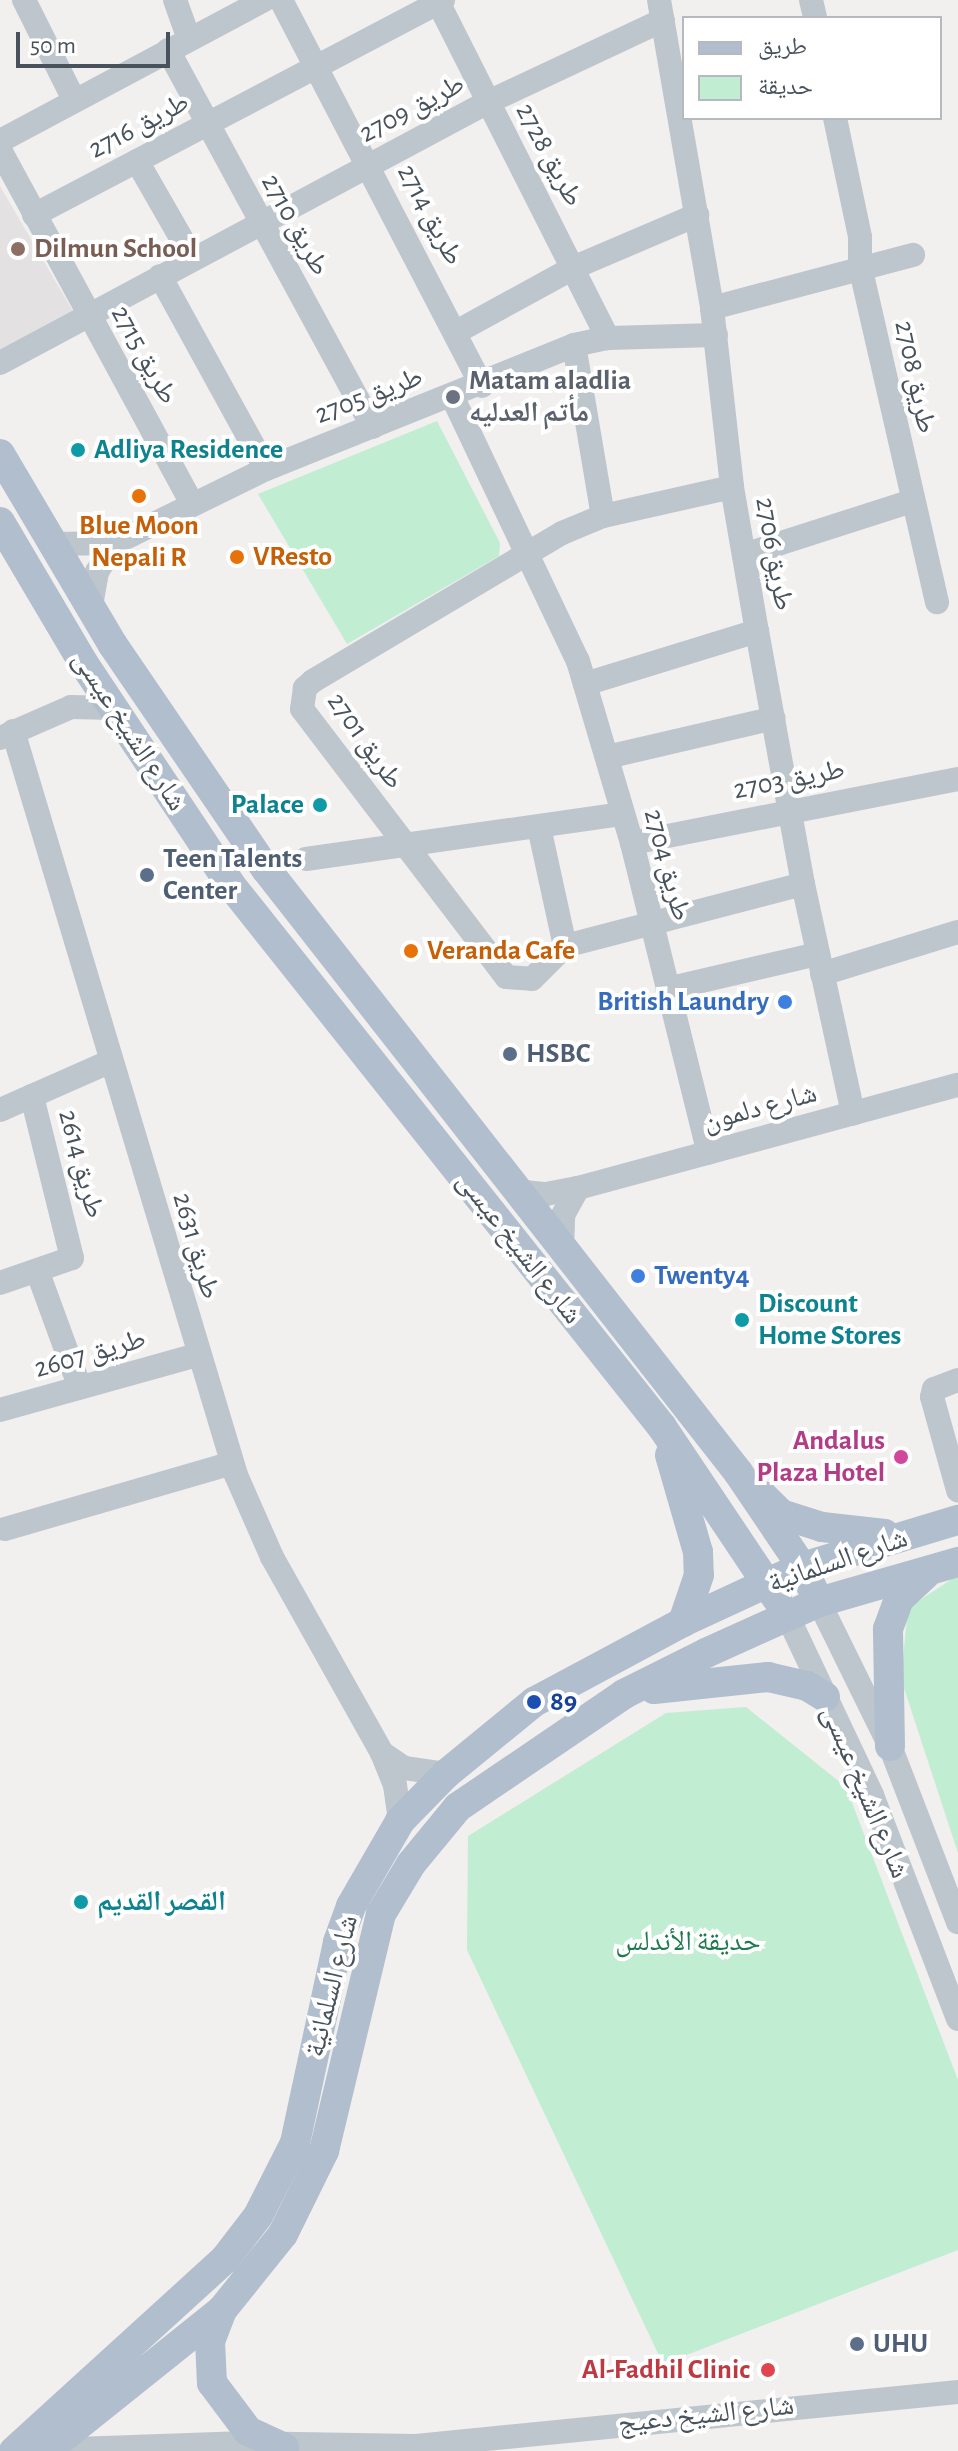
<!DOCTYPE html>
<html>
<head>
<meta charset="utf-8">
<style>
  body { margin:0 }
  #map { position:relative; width:958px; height:2451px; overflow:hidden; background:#f2efef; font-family:"Alegreya Sans","Noto Naskh Arabic",sans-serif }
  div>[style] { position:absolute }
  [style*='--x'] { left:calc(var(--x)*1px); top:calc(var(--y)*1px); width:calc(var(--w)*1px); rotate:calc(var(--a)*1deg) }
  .education>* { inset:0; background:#e3e1e1 }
  .green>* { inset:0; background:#c1edd2 }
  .minor>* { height:24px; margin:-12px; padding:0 12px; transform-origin:12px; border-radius:12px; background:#bec6cd }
  .major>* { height:30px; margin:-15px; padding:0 15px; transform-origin:15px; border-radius:15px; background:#b1becd }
  .dots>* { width:22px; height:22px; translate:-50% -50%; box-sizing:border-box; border:4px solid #fff; border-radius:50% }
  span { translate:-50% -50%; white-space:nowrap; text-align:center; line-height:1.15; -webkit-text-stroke:8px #fff; paint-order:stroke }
  .street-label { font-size:28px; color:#48525c }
  .education-label { font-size:28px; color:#785e54; font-weight:700 }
  .left { translate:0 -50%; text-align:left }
  .worship-label { font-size:28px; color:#5b616d; font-weight:700 }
  .culture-label { font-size:28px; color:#0d838f; font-weight:700 }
  .right { translate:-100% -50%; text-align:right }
  .food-label { font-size:28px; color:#c56008; font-weight:700 }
  .service-label { font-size:28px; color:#4e5e75; font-weight:700 }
  .shop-label { font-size:28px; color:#366cbe; font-weight:700 }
  .hotel-label { font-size:28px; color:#b23c85; font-weight:700 }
  .transit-label { font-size:28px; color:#164399; font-weight:700 }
  .park-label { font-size:28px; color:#1c7a4c }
  .health-label { font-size:28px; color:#be3a42; font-weight:700 }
  .legend { position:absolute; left:682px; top:16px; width:260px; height:104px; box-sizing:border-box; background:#fff; border:2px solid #b6babe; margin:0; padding:10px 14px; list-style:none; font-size:24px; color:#48525c }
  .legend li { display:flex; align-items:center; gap:16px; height:40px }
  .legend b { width:40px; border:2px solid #b6babe }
  .scale { position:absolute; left:16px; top:32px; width:154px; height:36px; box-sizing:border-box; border:4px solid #48525c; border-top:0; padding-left:10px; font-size:24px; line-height:28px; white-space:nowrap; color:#48525c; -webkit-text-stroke:6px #fff; paint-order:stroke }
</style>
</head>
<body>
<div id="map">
  <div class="education">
    <i style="clip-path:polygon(0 186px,74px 313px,0 352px)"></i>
  </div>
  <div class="green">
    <i style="clip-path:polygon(437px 421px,500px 543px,499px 556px,347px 644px,258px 494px)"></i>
    <i style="clip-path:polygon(958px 1575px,958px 1853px,901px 1679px,908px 1608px)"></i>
    <i style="clip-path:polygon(746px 1707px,846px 1787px,958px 2080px,958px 2250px,663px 2364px,467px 1950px,468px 1836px,666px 1713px)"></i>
  </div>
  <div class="minor">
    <i style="--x:24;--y:0;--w:112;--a:63.4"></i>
    <i style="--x:175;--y:0;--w:41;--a:70.3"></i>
    <i style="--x:281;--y:0;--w:435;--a:62.5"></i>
    <i style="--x:437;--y:0;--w:379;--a:63.2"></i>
    <i style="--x:659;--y:0;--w:313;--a:80.2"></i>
    <i style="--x:712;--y:308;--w:180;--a:83.6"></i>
    <i style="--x:732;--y:487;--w:146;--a:80.2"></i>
    <i style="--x:757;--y:631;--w:257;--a:79.7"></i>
    <i style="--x:803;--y:884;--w:235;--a:77.7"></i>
    <i style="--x:811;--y:0;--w:18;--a:77"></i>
    <i style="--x:168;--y:50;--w:429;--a:61.5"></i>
    <i style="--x:835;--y:118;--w:122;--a:78.1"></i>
    <i style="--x:860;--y:237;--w:29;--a:90"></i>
    <i style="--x:860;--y:266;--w:345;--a:77.1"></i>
    <i style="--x:0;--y:141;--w:299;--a:-28.1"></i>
    <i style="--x:0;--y:150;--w:402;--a:61.5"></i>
    <i style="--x:137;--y:161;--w:111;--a:60.2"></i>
    <i style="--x:34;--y:215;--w:462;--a:-27.7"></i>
    <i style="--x:160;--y:276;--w:220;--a:61.2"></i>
    <i style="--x:712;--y:308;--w:208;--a:-14.8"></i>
    <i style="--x:458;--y:331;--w:133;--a:-28.7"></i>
    <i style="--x:575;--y:267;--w:133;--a:-23.1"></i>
    <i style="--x:574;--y:345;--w:173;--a:80.4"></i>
    <i style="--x:0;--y:363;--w:553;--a:-28.14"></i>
    <i style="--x:488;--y:102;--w:193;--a:-25.1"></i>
    <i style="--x:452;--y:396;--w:293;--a:64.6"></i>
    <i style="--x:578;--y:661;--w:190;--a:73.5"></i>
    <i style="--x:632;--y:843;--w:319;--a:76.1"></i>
    <i style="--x:732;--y:487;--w:132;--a:167.3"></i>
    <i style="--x:603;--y:516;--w:44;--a:157.5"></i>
    <i style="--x:562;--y:533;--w:290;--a:149.3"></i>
    <i style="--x:313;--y:681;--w:11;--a:139"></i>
    <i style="--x:305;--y:688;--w:21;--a:98"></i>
    <i style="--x:302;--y:709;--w:337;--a:52.7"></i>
    <i style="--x:506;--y:977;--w:26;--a:4"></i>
    <i style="--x:532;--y:979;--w:47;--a:-45"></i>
    <i style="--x:565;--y:946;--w:246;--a:-14.6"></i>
    <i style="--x:54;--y:544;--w:61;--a:-0.9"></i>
    <i style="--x:115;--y:543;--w:168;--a:-26.1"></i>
    <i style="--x:266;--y:469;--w:332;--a:-21.9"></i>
    <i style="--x:574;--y:345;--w:35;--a:-12"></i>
    <i style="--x:608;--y:338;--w:108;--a:-1.6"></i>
    <i style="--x:744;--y:555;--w:176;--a:-17.8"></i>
    <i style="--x:91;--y:606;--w:35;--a:-80"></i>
    <i style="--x:97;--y:572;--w:34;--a:-58"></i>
    <i style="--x:585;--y:684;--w:180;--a:-17.1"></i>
    <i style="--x:13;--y:731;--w:777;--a:73.31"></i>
    <i style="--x:236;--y:1475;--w:90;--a:66.3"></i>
    <i style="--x:272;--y:1557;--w:225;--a:60.7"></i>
    <i style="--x:382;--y:1753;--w:35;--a:68"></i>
    <i style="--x:395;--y:1785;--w:36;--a:82"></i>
    <i style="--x:0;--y:738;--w:77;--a:-23.6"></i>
    <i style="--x:71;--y:707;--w:43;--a:1.3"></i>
    <i style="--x:607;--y:757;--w:171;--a:-13.1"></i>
    <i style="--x:539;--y:827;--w:122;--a:77.7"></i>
    <i style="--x:632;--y:843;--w:332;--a:-11.1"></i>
    <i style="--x:306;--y:859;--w:320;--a:-8.1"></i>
    <i style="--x:822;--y:974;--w:142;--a:-17.2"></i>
    <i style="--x:667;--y:989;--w:155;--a:-13.1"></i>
    <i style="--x:0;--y:1110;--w:121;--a:-23.8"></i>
    <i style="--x:515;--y:1191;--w:31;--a:6"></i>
    <i style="--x:546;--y:1194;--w:33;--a:-11"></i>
    <i style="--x:578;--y:1188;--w:394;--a:-15.2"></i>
    <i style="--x:562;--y:1250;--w:35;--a:-88"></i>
    <i style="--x:563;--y:1215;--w:31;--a:-61"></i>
    <i style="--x:38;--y:1273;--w:122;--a:69.9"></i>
    <i style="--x:0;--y:1283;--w:76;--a:-19.1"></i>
    <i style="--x:72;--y:1258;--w:167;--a:-103.9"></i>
    <i style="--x:958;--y:1380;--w:26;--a:159"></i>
    <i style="--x:934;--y:1389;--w:8;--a:104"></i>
    <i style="--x:932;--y:1397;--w:97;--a:74.4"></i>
    <i style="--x:0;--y:1410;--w:205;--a:-15.6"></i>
    <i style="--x:5;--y:1529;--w:236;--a:-16.2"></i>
    <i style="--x:819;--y:1602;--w:161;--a:63.8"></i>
    <i style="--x:890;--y:1746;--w:189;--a:68.9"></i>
    <i style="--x:787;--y:1615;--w:199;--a:64.7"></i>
    <i style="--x:872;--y:1795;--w:240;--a:69"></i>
    <i style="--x:382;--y:1753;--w:27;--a:34"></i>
    <i style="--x:404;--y:1768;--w:42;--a:8.1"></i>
    <i style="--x:47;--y:2450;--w:198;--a:-2"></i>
    <i style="--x:245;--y:2443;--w:171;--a:1"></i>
    <i style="--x:416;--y:2446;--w:545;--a:-5.69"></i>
  </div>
  <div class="major">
    <i style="--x:0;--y:454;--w:222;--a:59.4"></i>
    <i style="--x:113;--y:645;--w:271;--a:55.7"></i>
    <i style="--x:266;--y:869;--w:766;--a:51.95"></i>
    <i style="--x:738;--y:1472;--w:115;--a:56"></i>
    <i style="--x:802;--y:1567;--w:39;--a:64"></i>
    <i style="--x:0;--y:522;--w:165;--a:59.4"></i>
    <i style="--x:84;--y:664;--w:264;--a:56.4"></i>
    <i style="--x:230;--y:884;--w:694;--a:51.49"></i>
    <i style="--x:662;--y:1427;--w:207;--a:56.2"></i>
    <i style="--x:670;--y:1455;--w:101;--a:73.9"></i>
    <i style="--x:698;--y:1552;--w:23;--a:88"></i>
    <i style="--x:699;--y:1575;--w:50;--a:108.8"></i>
    <i style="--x:763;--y:1496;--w:25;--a:45"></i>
    <i style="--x:781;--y:1514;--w:43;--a:17.6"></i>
    <i style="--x:822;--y:1527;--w:63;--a:6.3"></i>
    <i style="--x:654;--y:1689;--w:115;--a:-6"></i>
    <i style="--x:768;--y:1677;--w:40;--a:13"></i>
    <i style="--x:807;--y:1686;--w:21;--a:31"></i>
    <i style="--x:890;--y:1746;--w:117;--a:-91"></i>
    <i style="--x:888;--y:1629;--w:32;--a:-70"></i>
    <i style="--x:899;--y:1599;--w:37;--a:-43"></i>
    <i style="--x:222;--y:2310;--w:33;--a:111"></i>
    <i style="--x:210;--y:2341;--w:42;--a:87.3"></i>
    <i style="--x:212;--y:2383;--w:60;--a:53.1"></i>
    <i style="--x:248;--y:2431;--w:40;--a:25"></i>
    <i style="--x:14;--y:2451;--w:285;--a:-42.3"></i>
    <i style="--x:225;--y:2259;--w:54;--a:-52.5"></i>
    <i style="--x:258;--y:2216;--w:82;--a:-63.1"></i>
    <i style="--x:295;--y:2143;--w:206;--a:-77.9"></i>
    <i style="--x:338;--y:1942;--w:38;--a:-70"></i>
    <i style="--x:351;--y:1906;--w:98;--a:-60"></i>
    <i style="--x:400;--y:1821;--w:66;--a:-45.6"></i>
    <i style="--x:446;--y:1774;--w:114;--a:-39.3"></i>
    <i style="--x:534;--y:1702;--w:169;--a:-28.2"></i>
    <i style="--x:683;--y:1622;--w:131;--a:-24.8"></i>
    <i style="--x:802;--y:1567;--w:163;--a:-16.8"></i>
    <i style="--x:46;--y:2451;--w:226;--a:-38.7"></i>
    <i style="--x:222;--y:2310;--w:97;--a:-51.2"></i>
    <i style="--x:283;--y:2234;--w:93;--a:-63.7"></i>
    <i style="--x:324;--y:2151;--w:244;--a:-76.5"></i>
    <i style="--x:381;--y:1914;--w:58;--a:-59"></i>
    <i style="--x:411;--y:1864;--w:74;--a:-50.5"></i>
    <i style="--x:458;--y:1807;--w:201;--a:-34.2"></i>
    <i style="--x:624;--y:1694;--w:92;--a:-26.6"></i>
    <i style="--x:706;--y:1653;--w:124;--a:-24.3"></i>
    <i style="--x:819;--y:1602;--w:145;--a:-16.1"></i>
  </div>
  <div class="dots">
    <i style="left:18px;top:249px;background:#8d6e63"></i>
    <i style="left:453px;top:397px;background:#6b7280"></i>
    <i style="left:78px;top:450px;background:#0f9aa8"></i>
    <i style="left:139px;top:496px;background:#e8710a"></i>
    <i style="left:237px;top:557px;background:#e8710a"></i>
    <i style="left:320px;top:805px;background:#0f9aa8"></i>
    <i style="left:147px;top:875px;background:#5c6f8a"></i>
    <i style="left:411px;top:951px;background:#e8710a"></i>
    <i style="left:785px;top:1002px;background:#3f7fe0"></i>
    <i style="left:510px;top:1054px;background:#5c6f8a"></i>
    <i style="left:638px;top:1276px;background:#3f7fe0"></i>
    <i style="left:742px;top:1320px;background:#0f9aa8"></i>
    <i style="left:901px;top:1457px;background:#d1479c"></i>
    <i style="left:534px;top:1702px;background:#1a4fb4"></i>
    <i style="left:81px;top:1902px;background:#0f9aa8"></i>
    <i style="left:857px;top:2344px;background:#5c6f8a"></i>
    <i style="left:768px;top:2370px;background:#e0444e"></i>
  </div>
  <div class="street-label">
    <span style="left:412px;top:109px;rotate:-28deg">طريق 2709</span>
    <span style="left:139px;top:126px;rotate:-28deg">طريق 2716</span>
    <span style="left:549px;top:155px;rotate:62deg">طريق 2728</span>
    <span style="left:430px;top:215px;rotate:62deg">طريق 2714</span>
    <span style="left:295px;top:225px;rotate:61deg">طريق 2710</span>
    <span style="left:144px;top:355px;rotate:61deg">طريق 2715</span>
    <span style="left:915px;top:377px;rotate:78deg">طريق 2708</span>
    <span style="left:369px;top:396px;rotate:-21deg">طريق 2705</span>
    <span style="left:774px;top:554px;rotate:80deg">طريق 2706</span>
    <span style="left:129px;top:731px;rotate:57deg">شارع الشيخ عيسى</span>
    <span style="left:365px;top:741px;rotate:55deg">طريق 2701</span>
    <span style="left:789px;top:780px;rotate:-11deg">طريق 2703</span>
    <span style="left:667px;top:865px;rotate:75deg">طريق 2704</span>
    <span style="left:760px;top:1108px;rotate:-15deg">شارع دلمون</span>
    <span style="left:81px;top:1164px;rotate:75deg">طريق 2614</span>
    <span style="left:196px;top:1246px;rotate:74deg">طريق 2631</span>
    <span style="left:519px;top:1248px;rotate:52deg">شارع الشيخ عيسى</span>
    <span style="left:90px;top:1354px;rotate:-16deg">طريق 2607</span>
    <span style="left:838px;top:1561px;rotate:-19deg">شارع السلمانية</span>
    <span style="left:865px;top:1792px;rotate:67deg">شارع الشيخ عيسى</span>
    <span style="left:332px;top:1986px;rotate:-76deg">شارع السلمانية</span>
    <span style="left:706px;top:2415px;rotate:-6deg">شارع الشيخ دعيج</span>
  </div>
  <div class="education-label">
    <span class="left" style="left:34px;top:249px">Dilmun School</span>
  </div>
  <div class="worship-label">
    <span class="left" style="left:469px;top:397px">Matam aladlia<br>مأتم العدليه</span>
  </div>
  <div class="culture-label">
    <span class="left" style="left:94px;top:450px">Adliya Residence</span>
    <span class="right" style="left:304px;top:805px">Palace</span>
    <span class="left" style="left:758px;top:1320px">Discount<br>Home Stores</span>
    <span class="left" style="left:97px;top:1902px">القصر القديم</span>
  </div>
  <div class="food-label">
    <span style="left:139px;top:542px">Blue Moon<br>Nepali R</span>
    <span class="left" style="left:253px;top:557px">VResto</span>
    <span class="left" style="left:427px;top:951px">Veranda Cafe</span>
  </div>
  <div class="service-label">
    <span class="left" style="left:163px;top:875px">Teen Talents<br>Center</span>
    <span class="left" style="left:526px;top:1054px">HSBC</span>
    <span class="left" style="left:873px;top:2344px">UHU</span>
  </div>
  <div class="shop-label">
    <span class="right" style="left:769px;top:1002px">British Laundry</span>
    <span class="left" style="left:654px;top:1276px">Twenty4</span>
  </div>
  <div class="hotel-label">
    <span class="right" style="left:885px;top:1457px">Andalus<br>Plaza Hotel</span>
  </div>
  <div class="transit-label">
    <span class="left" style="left:550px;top:1702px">89</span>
  </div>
  <div class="park-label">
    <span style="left:688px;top:1942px">حديقة الأندلس</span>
  </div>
  <div class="health-label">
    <span class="right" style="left:750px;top:2370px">Al-Fadhil Clinic</span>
  </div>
  <ul class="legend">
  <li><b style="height:10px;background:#b1becd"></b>طريق</li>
  <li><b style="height:22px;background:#c1edd2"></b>حديقة</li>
  </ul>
  <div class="scale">50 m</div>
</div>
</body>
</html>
